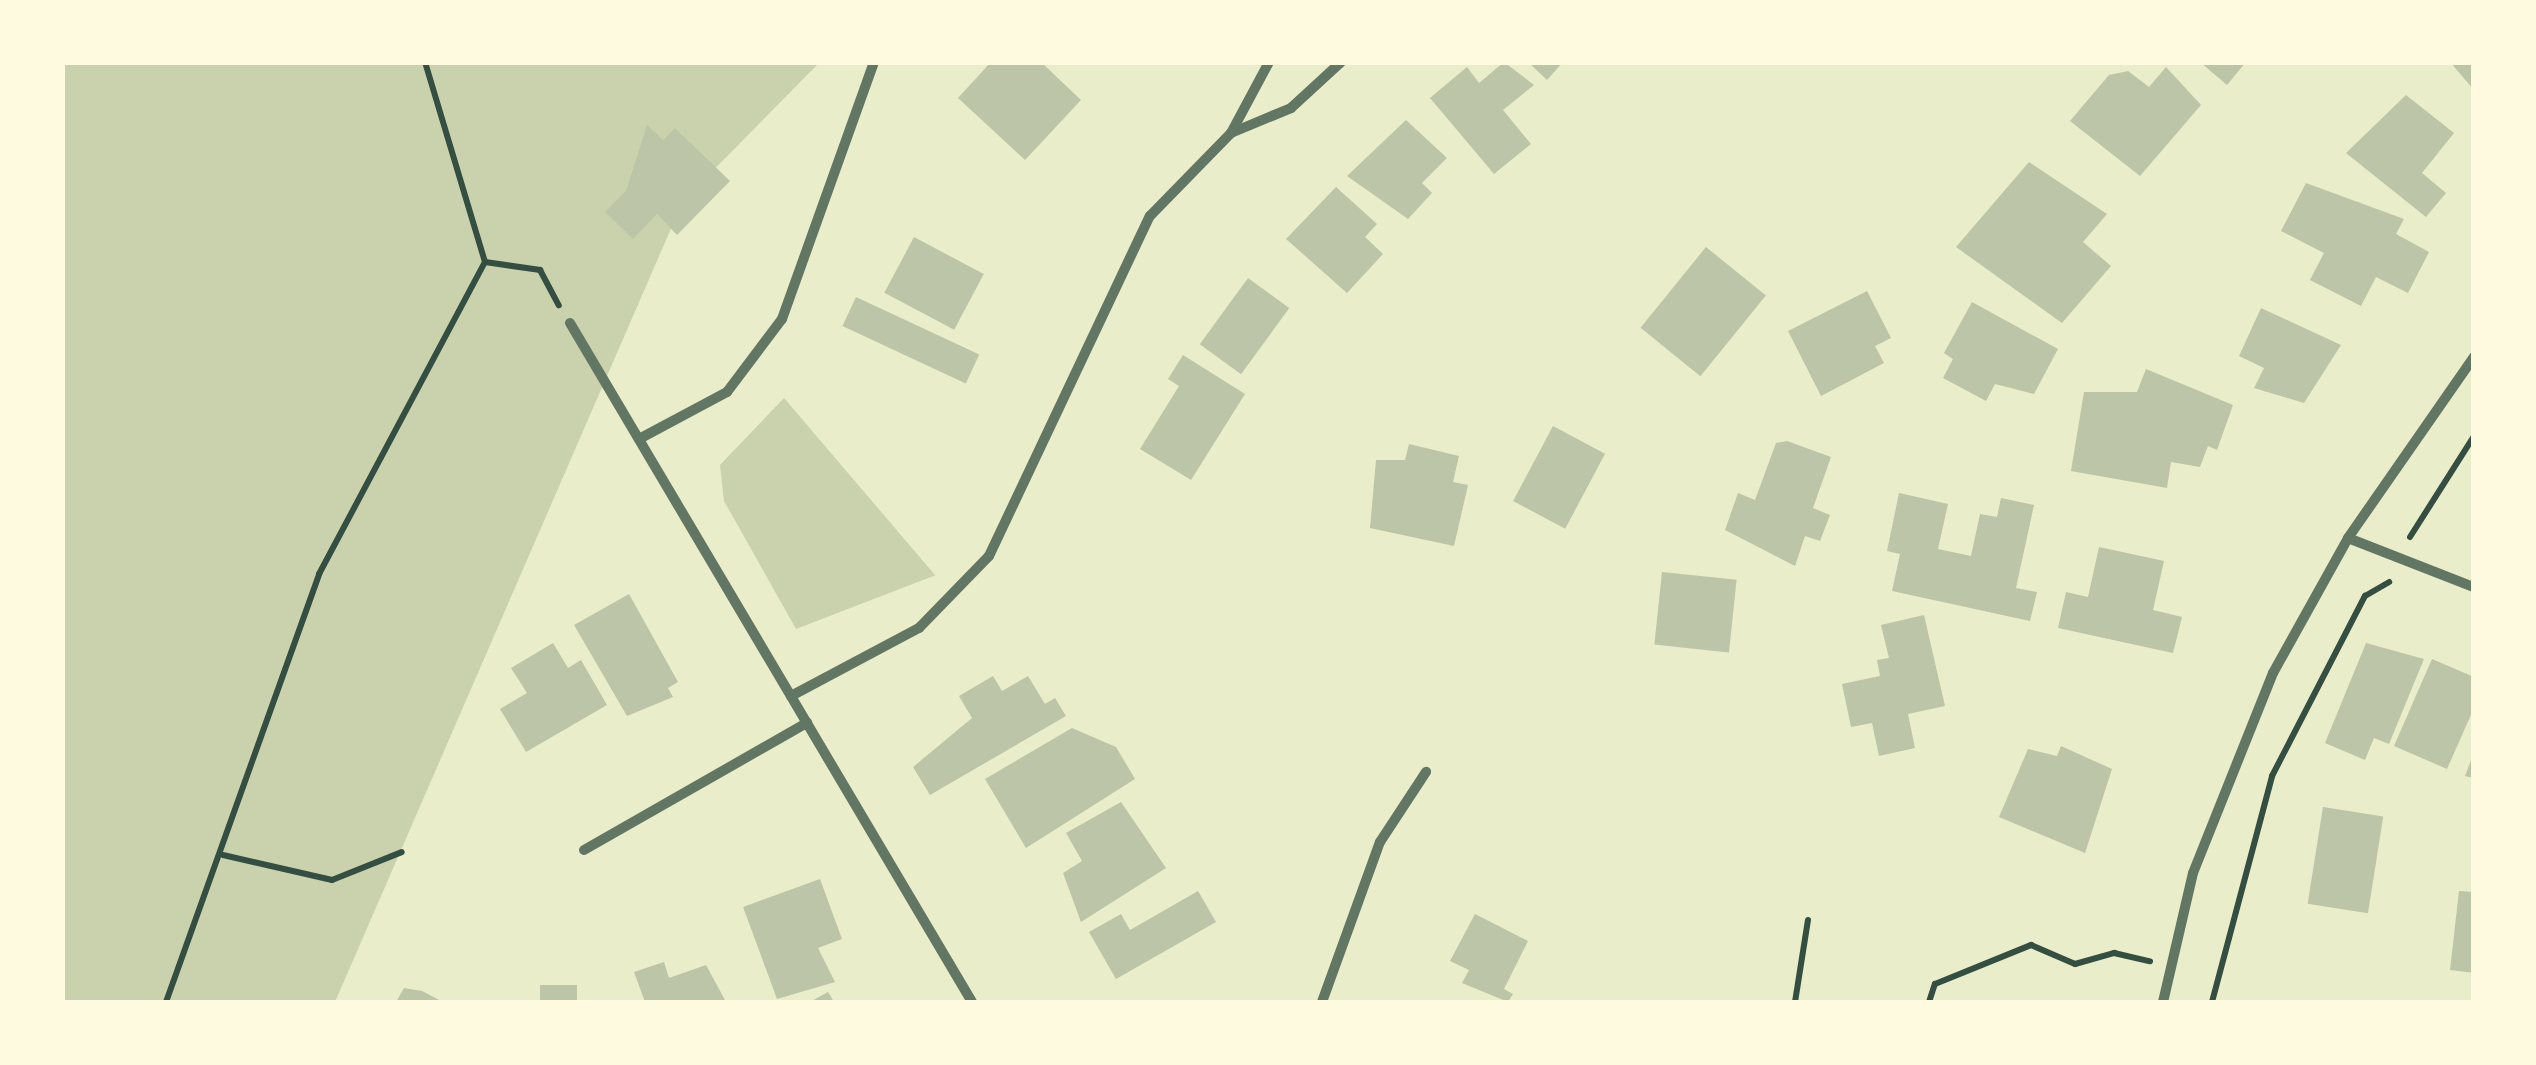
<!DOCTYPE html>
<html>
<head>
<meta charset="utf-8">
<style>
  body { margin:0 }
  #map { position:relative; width:2536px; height:1065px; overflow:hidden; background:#e9edc9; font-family:"IBM Plex Sans",sans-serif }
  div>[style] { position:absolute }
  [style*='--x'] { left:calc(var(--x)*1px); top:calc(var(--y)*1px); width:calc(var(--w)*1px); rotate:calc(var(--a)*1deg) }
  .green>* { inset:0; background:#cad2ad }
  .building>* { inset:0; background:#bcc5a7; transform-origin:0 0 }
  .path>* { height:6px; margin:-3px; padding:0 3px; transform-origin:3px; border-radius:3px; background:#344e41 }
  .minor>* { height:10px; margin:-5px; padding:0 5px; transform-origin:5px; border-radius:5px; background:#617663 }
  span { translate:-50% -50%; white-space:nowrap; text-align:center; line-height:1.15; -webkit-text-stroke:9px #fefae0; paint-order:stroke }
  .frame { position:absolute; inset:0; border:65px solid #fefae0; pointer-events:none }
</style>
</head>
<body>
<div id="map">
  <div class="green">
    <i style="clip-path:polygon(62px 63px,819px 63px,683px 201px,335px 1002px,63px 1002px)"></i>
    <i style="clip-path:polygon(784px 398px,935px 575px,936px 575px,796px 629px,724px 501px,720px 465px)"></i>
  </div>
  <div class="building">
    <i style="clip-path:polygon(991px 62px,1041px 62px,1081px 100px,1025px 160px,958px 98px)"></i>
    <i style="clip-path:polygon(1504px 62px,1534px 85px,1503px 110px,1531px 144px,1494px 174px,1430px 98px,1467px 67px,1479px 83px)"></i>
    <i style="clip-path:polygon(1528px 62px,1563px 62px,1547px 80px)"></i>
    <i style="clip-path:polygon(2200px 62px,2246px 62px,2227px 85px)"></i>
    <i style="clip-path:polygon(2450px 62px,2474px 62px,2474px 90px)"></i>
    <i style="clip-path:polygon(2166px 67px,2201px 105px,2140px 176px,2070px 121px,2109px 75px,2128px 71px,2149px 87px)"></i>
    <i style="clip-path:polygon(2406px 95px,2454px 133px,2422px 173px,2446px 193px,2426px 217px,2346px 153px)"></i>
    <i style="clip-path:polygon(1406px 120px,1447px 158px,1422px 183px,1432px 193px,1408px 219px,1347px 176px)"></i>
    <i style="clip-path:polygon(647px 125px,663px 140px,675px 128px,730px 181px,677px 235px,657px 214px,633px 239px,605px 212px,626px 191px)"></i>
    <i style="clip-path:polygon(2029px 162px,2107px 214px,2083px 242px,2111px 266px,2062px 323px,1956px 247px)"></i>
    <i style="clip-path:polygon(2306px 183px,2404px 219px,2396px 234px,2429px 252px,2408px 293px,2376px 277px,2361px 306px,2310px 280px,2324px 253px,2281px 231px)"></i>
    <i style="clip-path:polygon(1336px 187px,1377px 224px,1365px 237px,1383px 254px,1347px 293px,1286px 239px)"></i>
    <i style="left:914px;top:237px;width:79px;height:63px;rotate:28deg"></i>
    <i style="left:1706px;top:247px;width:77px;height:104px;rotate:39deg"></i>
    <i style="left:1248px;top:278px;width:51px;height:82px;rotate:36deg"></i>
    <i style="clip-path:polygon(1867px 291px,1891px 338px,1875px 346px,1884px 363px,1821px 396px,1788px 331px)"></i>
    <i style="left:856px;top:297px;width:136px;height:32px;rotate:25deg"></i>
    <i style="clip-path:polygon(1972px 302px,2058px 349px,2034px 394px,1995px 384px,1986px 401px,1943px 378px,1953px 359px,1944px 353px)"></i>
    <i style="clip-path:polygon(2261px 308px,2341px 345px,2304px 403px,2254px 388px,2264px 368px,2239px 356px)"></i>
    <i style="clip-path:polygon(1183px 355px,1245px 394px,1191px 480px,1140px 449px,1179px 386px,1168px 379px)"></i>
    <i style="clip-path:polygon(2146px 369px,2233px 405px,2217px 450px,2208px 446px,2200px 467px,2171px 462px,2167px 488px,2071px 471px,2084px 392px,2137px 392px)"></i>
    <i style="left:1553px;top:426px;width:59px;height:85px;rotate:28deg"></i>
    <i style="clip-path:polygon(1787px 441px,1831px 457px,1813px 508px,1830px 515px,1820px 541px,1805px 536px,1795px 566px,1725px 530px,1738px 493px,1755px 500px,1776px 443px)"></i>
    <i style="clip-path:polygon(1409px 444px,1459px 456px,1453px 482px,1468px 485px,1454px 546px,1370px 528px,1376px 460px,1405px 460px)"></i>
    <i style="clip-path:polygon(1899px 493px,1948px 504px,1938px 549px,1971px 556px,1980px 514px,1997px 517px,2001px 498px,2034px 505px,2016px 588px,2037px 592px,2030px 621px,1892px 591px,1900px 554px,1887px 551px)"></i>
    <i style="clip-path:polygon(2099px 547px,2164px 561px,2153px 610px,2182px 617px,2173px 653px,2058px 628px,2066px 592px,2088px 597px)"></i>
    <i style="left:1662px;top:572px;width:75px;height:73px;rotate:6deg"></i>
    <i style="clip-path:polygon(629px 594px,678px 682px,668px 688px,673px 697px,627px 716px,574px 625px)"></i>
    <i style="clip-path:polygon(1924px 615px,1945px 706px,1908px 714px,1915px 748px,1879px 756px,1872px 723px,1851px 727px,1842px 684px,1880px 676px,1877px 660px,1889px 658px,1881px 625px)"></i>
    <i style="clip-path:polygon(553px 643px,568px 668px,581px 660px,607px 705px,526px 752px,500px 709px,527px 693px,511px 668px)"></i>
    <i style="clip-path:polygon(2366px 643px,2424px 659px,2389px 744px,2374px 738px,2365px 760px,2325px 743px)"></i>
    <i style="clip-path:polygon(2432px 659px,2474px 677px,2474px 708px,2447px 769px,2394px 746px)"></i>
    <i style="clip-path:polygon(993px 676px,1002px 691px,1028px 676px,1045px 704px,1055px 698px,1066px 716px,930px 795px,913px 767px,972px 718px,959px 696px)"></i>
    <i style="clip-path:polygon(1072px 728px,1116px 747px,1135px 779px,1026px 848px,985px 779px)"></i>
    <i style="clip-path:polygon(2061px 746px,2112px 769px,2085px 853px,1999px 817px,2028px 749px,2057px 756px)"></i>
    <i style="clip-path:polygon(2473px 755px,2474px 755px,2474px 778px,2465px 776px)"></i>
    <i style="clip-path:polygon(1121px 802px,1166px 868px,1081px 922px,1063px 873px,1082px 861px,1066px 833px)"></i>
    <i style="left:2323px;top:807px;width:61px;height:98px;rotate:9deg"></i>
    <i style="clip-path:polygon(820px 879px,842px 939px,818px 948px,835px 982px,777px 999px,743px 907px)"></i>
    <i style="clip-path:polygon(1198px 891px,1216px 922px,1116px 979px,1089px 932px,1121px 914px,1130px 930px)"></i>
    <i style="clip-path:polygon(2459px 891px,2474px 892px,2474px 973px,2450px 970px)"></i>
    <i style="clip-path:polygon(1475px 914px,1528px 941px,1504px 989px,1513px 994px,1508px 1002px,1462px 983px,1469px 970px,1450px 961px)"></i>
    <i style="clip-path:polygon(664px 962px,669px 978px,706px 965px,726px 1002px,645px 1002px,634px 972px)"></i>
    <i style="left:577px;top:985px;width:17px;height:37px;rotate:90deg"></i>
    <i style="clip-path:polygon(404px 988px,422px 991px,443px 1002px,396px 1002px)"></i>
    <i style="clip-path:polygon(828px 992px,834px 1002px,810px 1002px)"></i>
  </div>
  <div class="path">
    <i style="--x:425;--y:62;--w:209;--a:73.3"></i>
    <i style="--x:2410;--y:537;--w:120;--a:-57.6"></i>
    <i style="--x:223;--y:855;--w:112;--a:12.9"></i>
    <i style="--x:332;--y:880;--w:75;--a:-21.8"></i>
    <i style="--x:166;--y:1002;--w:455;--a:-70.3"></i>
    <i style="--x:319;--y:574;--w:353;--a:-62"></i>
    <i style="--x:485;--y:262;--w:56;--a:8.3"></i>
    <i style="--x:540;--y:270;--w:40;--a:62"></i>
    <i style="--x:1795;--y:1002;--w:83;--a:-81"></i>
    <i style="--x:1929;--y:1002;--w:19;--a:-72"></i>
    <i style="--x:1935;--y:984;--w:104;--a:-22.1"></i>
    <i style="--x:2031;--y:945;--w:48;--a:23.4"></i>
    <i style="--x:2075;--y:964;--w:41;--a:-15.8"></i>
    <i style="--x:2114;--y:953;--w:37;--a:13"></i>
    <i style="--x:2212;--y:1002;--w:234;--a:-75.1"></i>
    <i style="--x:2272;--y:776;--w:203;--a:-62.7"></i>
    <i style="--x:2365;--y:596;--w:28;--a:-30"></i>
  </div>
  <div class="minor">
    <i style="--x:1231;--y:133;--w:65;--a:-22.6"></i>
    <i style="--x:1291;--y:108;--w:68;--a:-42.6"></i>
    <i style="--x:570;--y:323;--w:789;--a:59.37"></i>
    <i style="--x:639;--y:439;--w:100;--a:-28.1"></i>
    <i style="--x:727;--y:392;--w:91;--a:-53"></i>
    <i style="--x:782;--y:319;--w:273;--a:-70.3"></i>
    <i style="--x:2348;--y:538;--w:135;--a:21.3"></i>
    <i style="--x:791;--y:696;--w:145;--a:-28"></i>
    <i style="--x:919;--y:628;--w:100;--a:-45.8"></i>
    <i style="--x:989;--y:556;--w:376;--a:-64.7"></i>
    <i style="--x:1150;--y:216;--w:116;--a:-45.7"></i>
    <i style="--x:1231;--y:133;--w:81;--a:-61.8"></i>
    <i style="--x:584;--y:850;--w:257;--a:-29.7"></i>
    <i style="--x:1322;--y:1002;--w:170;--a:-70.1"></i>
    <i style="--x:1380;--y:842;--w:84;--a:-56.7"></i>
    <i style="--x:2163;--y:1002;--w:132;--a:-76.9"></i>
    <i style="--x:2193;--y:873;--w:215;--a:-68.2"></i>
    <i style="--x:2273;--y:673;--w:154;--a:-60.9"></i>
    <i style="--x:2348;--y:538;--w:221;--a:-55.2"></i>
  </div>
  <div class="frame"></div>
</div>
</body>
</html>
